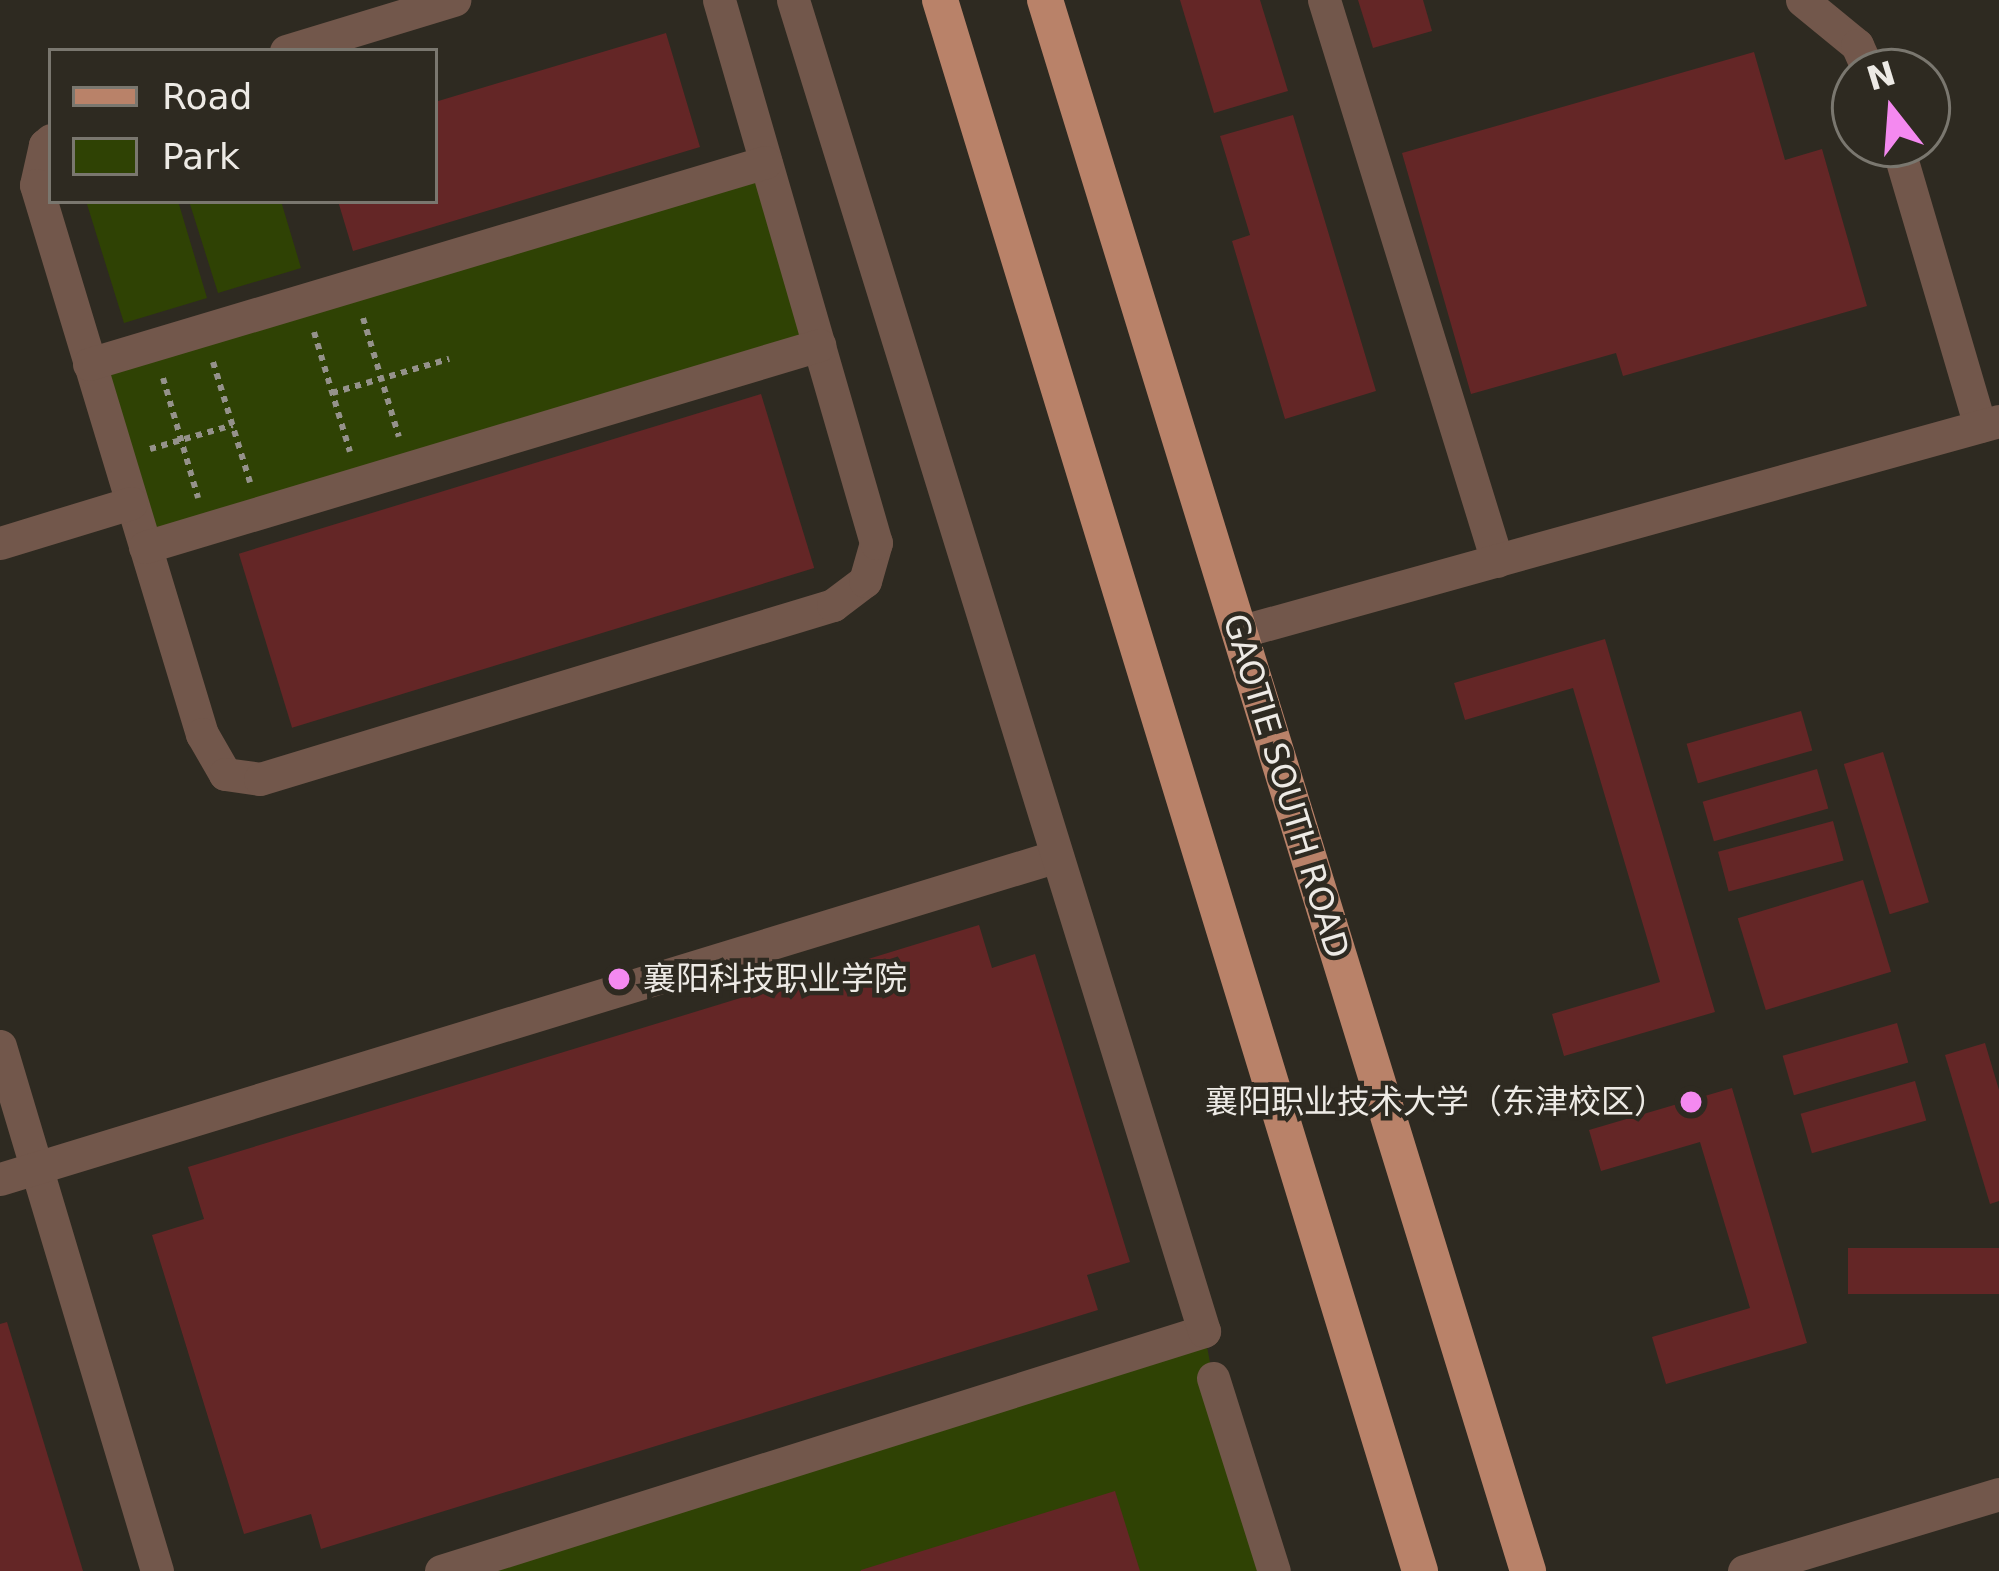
<!DOCTYPE html>
<html>
<head>
<meta charset="utf-8">
<style>
  body { margin:0 }
  #map { position:relative; width:1999px; height:1571px; overflow:hidden; background:#2e2a21; font-family:"DejaVu Sans","Noto Sans SC",sans-serif }
  div>[style] { position:absolute }
  [style*='--x'] { left:calc(var(--x)*1px); top:calc(var(--y)*1px); width:calc(var(--w)*1px); rotate:calc(var(--a)*1deg) }
  .green>* { inset:0; background:#2f4204; transform-origin:0 0 }
  .building>* { inset:0; background:#642626; transform-origin:0 0 }
  .path>* { height:6px; margin-top:-3px; transform-origin:0; background:repeating-linear-gradient(90deg,#95928b 0 6px,transparent 0 12px) }
  .minor>* { height:33px; margin:-16.5px; padding:0 16.5px; transform-origin:16.5px; border-radius:16.5px; background:#72574b }
  .major>* { height:36px; margin:-18px; padding:0 18px; transform-origin:18px; border-radius:18px; background:#b98269 }
  .dots>* { width:33px; height:33px; translate:-50% -50%; box-sizing:border-box; border:6px solid #2e2a21; border-radius:50% }
  span { translate:-50% -50%; white-space:nowrap; text-align:center; line-height:1.15; -webkit-text-stroke:9px #2e2a21; paint-order:stroke }
  .street-label { font-size:33px; color:#edeae5 }
  .poi-label { font-size:33px; color:#edeae5 }
  .left { translate:0 -50%; text-align:left }
  .right { translate:-100% -50%; text-align:right }
  .legend { position:absolute; left:48px; top:48px; width:390px; height:156px; box-sizing:border-box; background:#2e2a21; border:3px solid #7a776f; margin:0; padding:15px 21px; list-style:none; font-size:36px; color:#edeae5 }
  .legend li { display:flex; align-items:center; gap:24px; height:60px }
  .legend b { width:60px; border:3px solid #7a776f }
  .north { position:absolute; left:1831px; top:48px; width:120px; height:120px; box-sizing:border-box; background:#2e2a21; border:3px solid #7a776f; border-radius:50%; rotate:343deg; font-size:33px; font-weight:700; line-height:48px; text-align:center; color:#edeae5 }
  .north::after { content:''; display:block; margin:auto; width:42px; height:54px; background:#f489f0; clip-path:polygon(50% 0,100% 100%,50% 72%,0 100%) }
</style>
</head>
<body>
<div id="map">
  <div class="green">
    <i style="left:766px;top:162px;width:191px;height:706px;rotate:74deg"></i>
    <i style="clip-path:polygon(86px 201px,178px 201px,207px 298px,124px 323px)"></i>
    <i style="clip-path:polygon(189px 201px,281px 201px,301px 268px,218px 293px)"></i>
    <i style="clip-path:polygon(1204px 1331px,1213px 1378px,1273px 1571px,441px 1571px)"></i>
  </div>
  <div class="building">
    <i style="clip-path:polygon(1180px 0,1260px 0,1288px 91px,1214px 113px)"></i>
    <i style="clip-path:polygon(1358px 0,1423px 0,1432px 31px,1373px 48px)"></i>
    <i style="clip-path:polygon(666px 33px,700px 147px,353px 251px,338px 201px,435px 201px,435px 102px)"></i>
    <i style="clip-path:polygon(1754px 52px,1785px 160px,1822px 149px,1867px 306px,1623px 376px,1616px 353px,1471px 394px,1402px 153px)"></i>
    <i style="clip-path:polygon(1293px 115px,1376px 391px,1285px 419px,1232px 241px,1250px 235px,1220px 136px)"></i>
    <i style="left:761px;top:394px;width:182px;height:546px;rotate:73deg"></i>
    <i style="clip-path:polygon(1605px 639px,1715px 1012px,1564px 1056px,1552px 1014px,1660px 982px,1573px 688px,1465px 720px,1454px 683px)"></i>
    <i style="left:1801px;top:711px;width:41px;height:119px;rotate:74deg"></i>
    <i style="left:1883px;top:752px;width:157px;height:41px;rotate:73deg"></i>
    <i style="left:1817px;top:769px;width:41px;height:119px;rotate:74deg"></i>
    <i style="left:1833px;top:821px;width:41px;height:119px;rotate:75deg"></i>
    <i style="left:1863px;top:880px;width:96px;height:131px;rotate:73deg"></i>
    <i style="clip-path:polygon(979px 925px,992px 968px,1035px 954px,1130px 1262px,1087px 1275px,1098px 1310px,321px 1549px,311px 1514px,244px 1534px,152px 1235px,204px 1219px,188px 1167px)"></i>
    <i style="left:1897px;top:1023px;width:41px;height:119px;rotate:74deg"></i>
    <i style="clip-path:polygon(1985px 1043px,1999px 1090px,1999px 1201px,1990px 1204px,1945px 1055px)"></i>
    <i style="left:1915px;top:1081px;width:41px;height:119px;rotate:74deg"></i>
    <i style="clip-path:polygon(1732px 1088px,1807px 1343px,1666px 1384px,1652px 1337px,1750px 1308px,1700px 1142px,1601px 1171px,1589px 1130px)"></i>
    <i style="left:1999px;top:1248px;width:46px;height:151px;rotate:90deg"></i>
    <i style="clip-path:polygon(7px 1322px,83px 1571px,0 1571px,0 1324px)"></i>
    <i style="clip-path:polygon(1115px 1491px,1140px 1571px,861px 1571px,861px 1570px)"></i>
  </div>
  <div class="path">
    <i style="--x:363;--y:318;--w:124;--a:73.2"></i>
    <i style="--x:314;--y:332;--w:125;--a:73.3"></i>
    <i style="--x:213;--y:362;--w:126;--a:72.9"></i>
    <i style="--x:163;--y:378;--w:125;--a:73.7"></i>
    <i style="--x:332;--y:393;--w:122;--a:-16.2"></i>
    <i style="--x:150;--y:449;--w:86;--a:-16.1"></i>
  </div>
  <div class="minor">
    <i style="--x:1324;--y:0;--w:587;--a:72.86"></i>
    <i style="--x:1802;--y:0;--w:71;--a:39.3"></i>
    <i style="--x:1857;--y:45;--w:30;--a:66"></i>
    <i style="--x:286;--y:51;--w:176;--a:-16.9"></i>
    <i style="--x:51;--y:140;--w:8;--a:140"></i>
    <i style="--x:45;--y:145;--w:41;--a:102.7"></i>
    <i style="--x:36;--y:185;--w:574;--a:73.18"></i>
    <i style="--x:202;--y:734;--w:46;--a:60.1"></i>
    <i style="--x:225;--y:774;--w:35;--a:8"></i>
    <i style="--x:260;--y:779;--w:599;--a:-16.89"></i>
    <i style="--x:833;--y:605;--w:40;--a:-37"></i>
    <i style="--x:865;--y:581;--w:40;--a:-74"></i>
    <i style="--x:876;--y:543;--w:565;--a:-106.13"></i>
    <i style="--x:1897;--y:144;--w:294;--a:73.6"></i>
    <i style="--x:89;--y:364;--w:706;--a:-16.61"></i>
    <i style="--x:0;--y:543;--w:137;--a:-17"></i>
    <i style="--x:145;--y:547;--w:704;--a:-16.68"></i>
    <i style="--x:1239;--y:632;--w:789;--a:-15.52"></i>
    <i style="--x:0;--y:1046;--w:548;--a:73.35"></i>
    <i style="--x:0;--y:1179;--w:1105;--a:-16.99"></i>
    <i style="--x:1213;--y:1378;--w:202;--a:72.5"></i>
    <i style="--x:441;--y:1571;--w:800;--a:-17.46"></i>
    <i style="--x:1204;--y:1331;--w:1393;--a:-107.16"></i>
    <i style="--x:1744;--y:1571;--w:266;--a:-16.8"></i>
  </div>
  <div class="major">
    <i style="--x:940;--y:0;--w:1643;--a:73.01"></i>
    <i style="--x:1045;--y:0;--w:1644;--a:72.91"></i>
  </div>
  <div class="dots">
    <i style="left:619px;top:979px;background:#f489f0"></i>
    <i style="left:1691px;top:1102px;background:#f489f0"></i>
  </div>
  <div class="street-label">
    <span style="left:1286px;top:786px;rotate:73deg">GAOTIE SOUTH ROAD</span>
  </div>
  <div class="poi-label">
    <span class="left" style="left:643px;top:979px">襄阳科技职业学院</span>
    <span class="right" style="left:1667px;top:1102px">襄阳职业技术大学（东津校区）</span>
  </div>
  <ul class="legend">
  <li><b style="height:15px;background:#b98269"></b>Road</li>
  <li><b style="height:33px;background:#2f4204"></b>Park</li>
  </ul>
  <div class="north">N</div>
</div>
</body>
</html>
